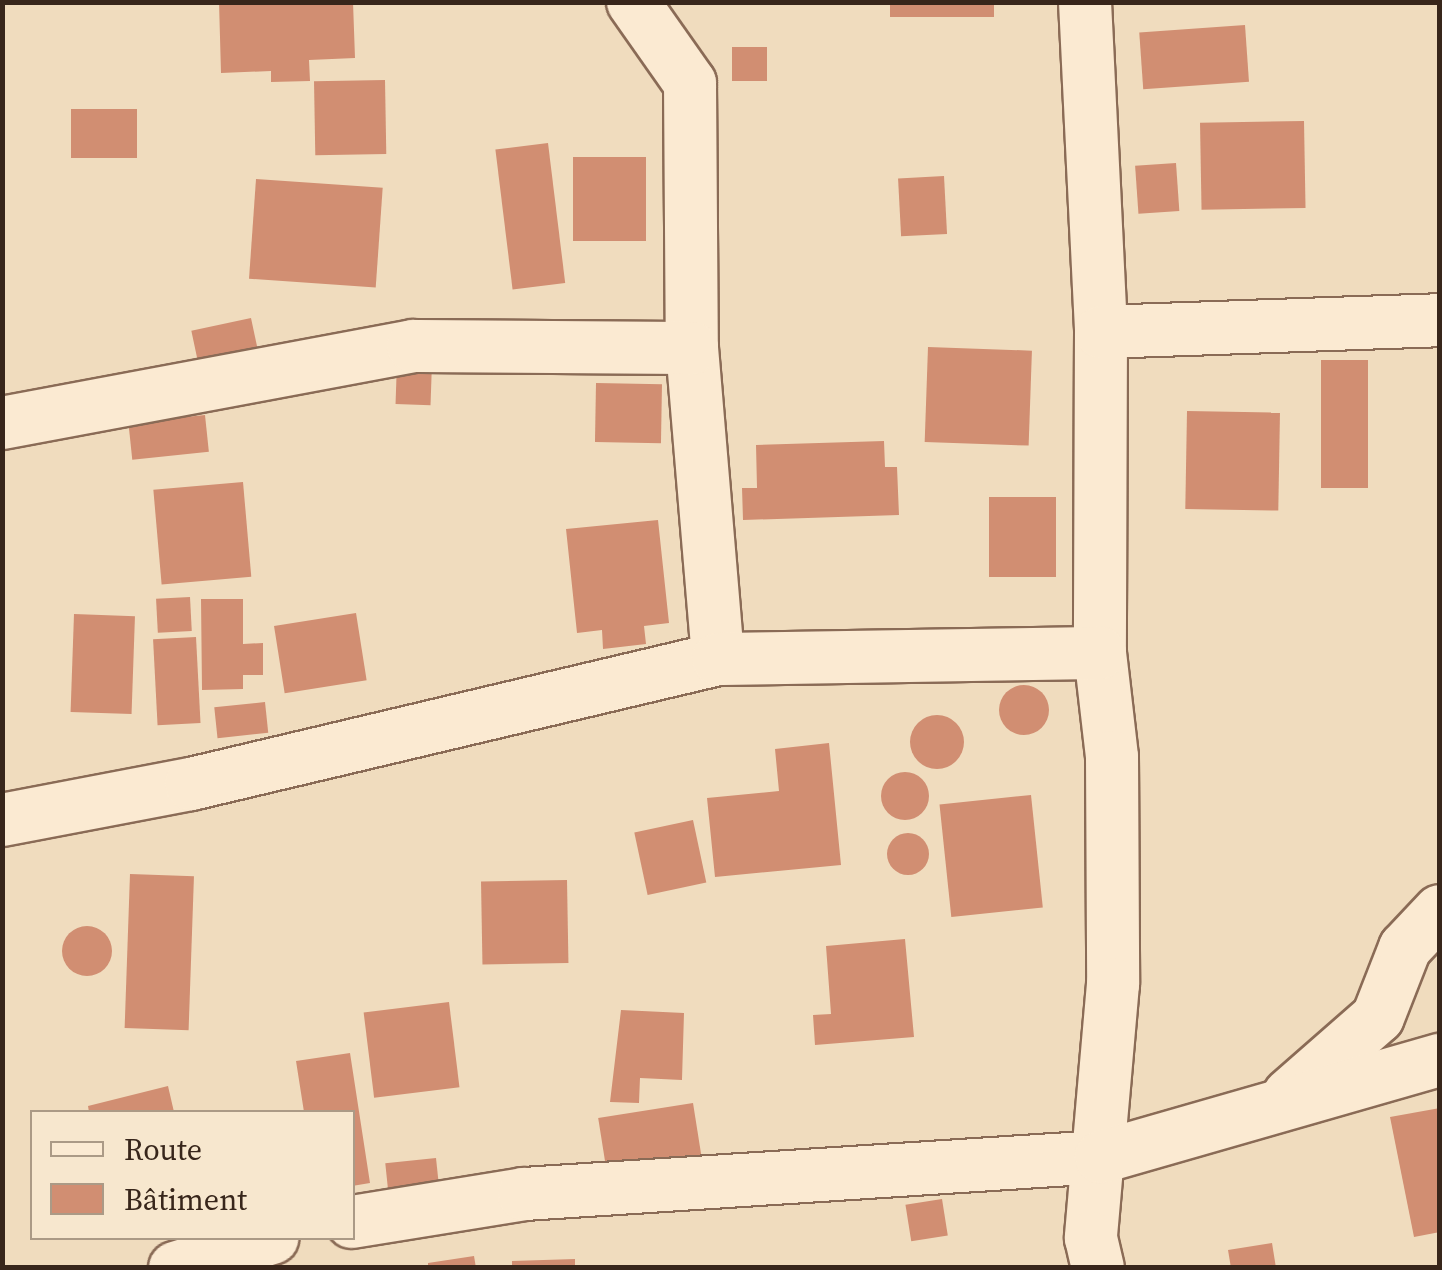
<!DOCTYPE html>
<html>
<head>
<meta charset="utf-8">
<style>
  body { margin:0 }
  #map { position:relative; width:1442px; height:1270px; overflow:hidden; background:#f0dcbe; font-family:"Source Serif 4",serif }
  div>[style] { position:absolute }
  [style*='--x'] { left:calc(var(--x)*1px); top:calc(var(--y)*1px); width:calc(var(--w)*1px); rotate:calc(var(--a)*1deg) }
  .building>* { inset:0; background:#d18e72; transform-origin:0 0 }
  .round { border-radius:50% }
  .roads { filter:drop-shadow(2px 0 #8a6b56) drop-shadow(-2px 0 #8a6b56) drop-shadow(0 2px #8a6b56) drop-shadow(0 -2px #8a6b56) }
  .minor>* { height:52px; margin:-26px; padding:0 26px; transform-origin:26px; border-radius:26px; background:#fbead2 }
  span { translate:-50% -50%; white-space:nowrap; text-align:center; line-height:1.15; -webkit-text-stroke:8px #f7e7ce; paint-order:stroke }
  .frame { position:absolute; inset:0; border:5px solid #38261b; pointer-events:none }
  .legend { position:absolute; left:30px; top:1110px; width:325px; height:130px; box-sizing:border-box; background:#f7e7ce; border:2px solid #ab9a86; margin:0; padding:12px 18px; list-style:none; font-size:30px; color:#38261b }
  .legend li { display:flex; align-items:center; gap:20px; height:50px }
  .legend b { width:50px; border:2px solid #ab9a86 }
</style>
</head>
<body>
<div id="map">
  <div class="building">
    <i style="clip-path:polygon(219px 2px,353px 2px,355px 58px,309px 60px,310px 81px,271px 82px,271px 71px,221px 73px)"></i>
    <i style="left:890px;top:2px;width:104px;height:15px"></i>
    <i style="left:1245px;top:25px;width:57px;height:106px;rotate:86deg"></i>
    <i style="left:767px;top:47px;width:34px;height:35px;rotate:90deg"></i>
    <i style="left:385px;top:80px;width:74px;height:71px;rotate:89deg"></i>
    <i style="left:71px;top:109px;width:66px;height:49px"></i>
    <i style="left:1304px;top:121px;width:87px;height:104px;rotate:89deg"></i>
    <i style="left:548px;top:143px;width:141px;height:53px;rotate:83deg"></i>
    <i style="left:646px;top:157px;width:84px;height:73px;rotate:90deg"></i>
    <i style="left:1176px;top:163px;width:48px;height:41px;rotate:86deg"></i>
    <i style="left:944px;top:176px;width:58px;height:46px;rotate:87deg"></i>
    <i style="left:256px;top:179px;width:127px;height:100px;rotate:4deg"></i>
    <i style="left:251px;top:318px;width:34px;height:61px;rotate:78deg"></i>
    <i style="left:928px;top:347px;width:104px;height:95px;rotate:2deg"></i>
    <i style="left:1321px;top:360px;width:47px;height:128px"></i>
    <i style="left:397px;top:362px;width:35px;height:42px;rotate:2deg"></i>
    <i style="left:596px;top:383px;width:66px;height:59px;rotate:1deg"></i>
    <i style="left:1187px;top:411px;width:93px;height:98px;rotate:1deg"></i>
    <i style="left:205px;top:415px;width:37px;height:77px;rotate:84deg"></i>
    <i style="clip-path:polygon(884px 441px,885px 467px,897px 467px,899px 515px,743px 520px,742px 488px,757px 488px,756px 445px)"></i>
    <i style="left:243px;top:482px;width:95px;height:90px;rotate:85deg"></i>
    <i style="left:989px;top:497px;width:67px;height:80px"></i>
    <i style="clip-path:polygon(658px 520px,669px 623px,644px 626px,646px 644px,603px 649px,602px 630px,577px 633px,566px 529px)"></i>
    <i style="left:190px;top:597px;width:34px;height:34px;rotate:87deg"></i>
    <i style="clip-path:polygon(201px 599px,243px 599px,243px 644px,263px 643px,263px 675px,243px 675px,243px 689px,202px 690px)"></i>
    <i style="left:356px;top:613px;width:68px;height:83px;rotate:81deg"></i>
    <i style="left:74px;top:614px;width:61px;height:98px;rotate:2deg"></i>
    <i style="left:196px;top:637px;width:86px;height:43px;rotate:87deg"></i>
    <i class="round" style="left:999px;top:685px;width:50px;height:50px"></i>
    <i style="left:265px;top:702px;width:31px;height:51px;rotate:84deg"></i>
    <i class="round" style="left:910px;top:715px;width:54px;height:54px"></i>
    <i style="clip-path:polygon(829px 743px,841px 865px,715px 877px,707px 798px,779px 791px,775px 749px)"></i>
    <i class="round" style="left:881px;top:772px;width:48px;height:48px"></i>
    <i style="left:1031px;top:795px;width:113px;height:92px;rotate:84deg"></i>
    <i style="left:693px;top:820px;width:64px;height:60px;rotate:78deg"></i>
    <i class="round" style="left:887px;top:833px;width:42px;height:42px"></i>
    <i style="left:130px;top:874px;width:64px;height:154px;rotate:2deg"></i>
    <i style="left:567px;top:880px;width:83px;height:86px;rotate:89deg"></i>
    <i class="round" style="left:62px;top:926px;width:50px;height:50px"></i>
    <i style="clip-path:polygon(905px 939px,914px 1037px,815px 1045px,813px 1015px,831px 1014px,826px 946px)"></i>
    <i style="left:449px;top:1002px;width:86px;height:86px;rotate:83deg"></i>
    <i style="clip-path:polygon(621px 1010px,684px 1013px,682px 1080px,640px 1078px,639px 1103px,610px 1102px)"></i>
    <i style="clip-path:polygon(350px 1053px,370px 1183px,352px 1186px,352px 1112px,304px 1112px,296px 1061px)"></i>
    <i style="clip-path:polygon(168px 1086px,174px 1112px,89px 1112px,88px 1106px)"></i>
    <i style="left:693px;top:1103px;width:54px;height:96px;rotate:81deg"></i>
    <i style="clip-path:polygon(1440px 1108px,1440px 1232px,1414px 1237px,1390px 1117px)"></i>
    <i style="left:436px;top:1158px;width:27px;height:51px;rotate:84deg"></i>
    <i style="left:942px;top:1199px;width:37px;height:37px;rotate:81deg"></i>
    <i style="clip-path:polygon(1272px 1243px,1276px 1268px,1231px 1268px,1228px 1250px)"></i>
    <i style="clip-path:polygon(474px 1256px,476px 1268px,428px 1268px,428px 1263px)"></i>
    <i style="clip-path:polygon(575px 1259px,575px 1268px,512px 1268px,512px 1261px)"></i>
  </div>
  <div class="roads">
    <div class="minor">
      <i style="--x:633;--y:2;--w:99;--a:54.9"></i>
      <i style="--x:690;--y:83;--w:265;--a:89.6"></i>
      <i style="--x:692;--y:348;--w:312;--a:85.2"></i>
      <i style="--x:1085;--y:2;--w:330;--a:87.2"></i>
      <i style="--x:1101;--y:332;--w:321;--a:90.2"></i>
      <i style="--x:1100;--y:653;--w:105;--a:83.4"></i>
      <i style="--x:1112;--y:757;--w:227;--a:89.7"></i>
      <i style="--x:1113;--y:984;--w:255;--a:95"></i>
      <i style="--x:1091;--y:1238;--w:31;--a:77"></i>
      <i style="--x:1101;--y:332;--w:339;--a:-2"></i>
      <i style="--x:2;--y:423;--w:418;--a:-10.6"></i>
      <i style="--x:413;--y:346;--w:279;--a:0.4"></i>
      <i style="--x:2;--y:820;--w:192;--a:-10.8"></i>
      <i style="--x:191;--y:784;--w:542;--a:-13.34"></i>
      <i style="--x:718;--y:659;--w:382;--a:-0.9"></i>
      <i style="--x:1289;--y:1095;--w:118;--a:-41.2"></i>
      <i style="--x:1378;--y:1017;--w:74;--a:-68.6"></i>
      <i style="--x:1405;--y:948;--w:51;--a:-46.6"></i>
      <i style="--x:352;--y:1222;--w:174;--a:-9.2"></i>
      <i style="--x:524;--y:1194;--w:578;--a:-3.67"></i>
      <i style="--x:1101;--y:1157;--w:353;--a:-16"></i>
      <i style="--x:175;--y:1268;--w:102;--a:-17.2"></i>
    </div>
  </div>
  <div class="frame"></div>
  <ul class="legend">
  <li><b style="height:12px;background:#fbead2"></b>Route</li>
  <li><b style="height:28px;background:#d18e72"></b>Bâtiment</li>
  </ul>
</div>
</body>
</html>
